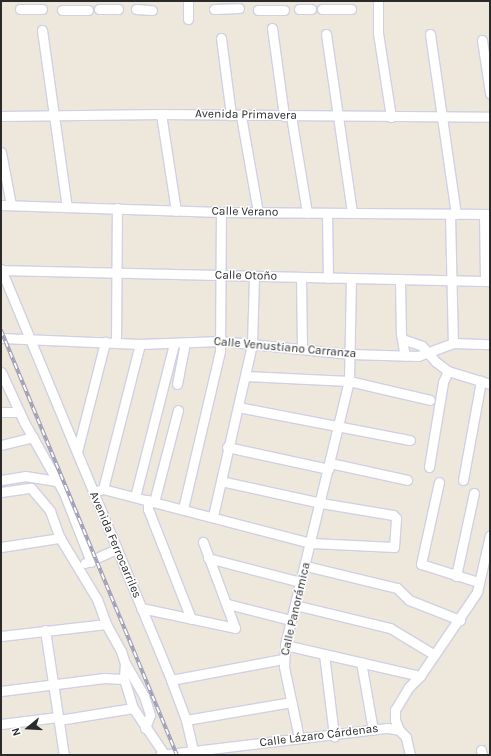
<!DOCTYPE html>
<html>
<head>
<meta charset="utf-8">
<style>
  body { margin:0 }
  #map { position:relative; width:491px; height:756px; overflow:hidden; background:#ede8db; font-family:Karla,sans-serif }
  div>[style] { position:absolute }
  [style*='--x'] { left:calc(var(--x)*1px); top:calc(var(--y)*1px); width:calc(var(--w)*1px); rotate:calc(var(--a)*1deg) }
  .roads { filter:drop-shadow(1px 0 #d0d0e4) drop-shadow(-1px 0 #d0d0e4) drop-shadow(0 1px #d0d0e4) drop-shadow(0 -1px #d0d0e4) }
  .minor>* { height:9px; margin:-4.5px; padding:0 4.5px; transform-origin:4.5px; border-radius:4.5px; background:#fff }
  .rail>* { height:3.5px; margin-top:-1.75px; transform-origin:0; background:repeating-linear-gradient(90deg,#fff 0 6px,#9e9db6 0 12px); box-sizing:border-box; border-block:1px solid #9e9db6 }
  span { translate:-50% -50%; white-space:nowrap; text-align:center; line-height:1.15; -webkit-text-stroke:3px #fff; paint-order:stroke }
  .street-label { font-size:12px; color:#2a2a2a }
  .frame { position:absolute; inset:0; border:2px solid #2a2a2a; pointer-events:none }
  .north { position:absolute; left:8px; top:708px; width:40px; height:40px; -webkit-text-stroke:3px #fff; paint-order:stroke; rotate:252deg; font-size:11px; font-weight:700; line-height:16px; text-align:center; color:#2a2a2a }
  .north::after { content:''; display:block; margin:auto; width:14px; height:18px; background:#2a2a2a; clip-path:polygon(50% 0,100% 100%,50% 72%,0 100%) }
</style>
</head>
<body>
<div id="map">
  <div class="roads">
    <div class="minor">
      <i style="--x:378;--y:1;--w:32;--a:90"></i>
      <i style="--x:378;--y:33;--w:85;--a:81.2"></i>
      <i style="--x:20;--y:9;--w:22;--a:0"></i>
      <i style="--x:99;--y:9;--w:19;--a:0"></i>
      <i style="--x:136;--y:9;--w:16;--a:4"></i>
      <i style="--x:214;--y:9;--w:25;--a:-2"></i>
      <i style="--x:299;--y:9;--w:12;--a:0"></i>
      <i style="--x:322;--y:9;--w:29;--a:0"></i>
      <i style="--x:62;--y:10;--w:26;--a:0"></i>
      <i style="--x:258;--y:10;--w:26;--a:0"></i>
      <i style="--x:188;--y:19;--w:18;--a:-90"></i>
      <i style="--x:272;--y:28;--w:89;--a:82.2"></i>
      <i style="--x:42;--y:30;--w:179;--a:82"></i>
      <i style="--x:326;--y:34;--w:181;--a:81.7"></i>
      <i style="--x:430;--y:34;--w:182;--a:81.8"></i>
      <i style="--x:221;--y:38;--w:78;--a:82.6"></i>
      <i style="--x:482;--y:40;--w:54;--a:81.4"></i>
      <i style="--x:161;--y:114;--w:98;--a:81.2"></i>
      <i style="--x:1;--y:116;--w:160;--a:-0.7"></i>
      <i style="--x:161;--y:114;--w:329;--a:0.5"></i>
      <i style="--x:241;--y:116;--w:97;--a:80"></i>
      <i style="--x:291;--y:116;--w:98;--a:80.6"></i>
      <i style="--x:1;--y:152;--w:54;--a:79.3"></i>
      <i style="--x:1;--y:205;--w:220;--a:1.8"></i>
      <i style="--x:221;--y:212;--w:269;--a:0.4"></i>
      <i style="--x:327;--y:214;--w:64;--a:89.1"></i>
      <i style="--x:450;--y:214;--w:129;--a:88.7"></i>
      <i style="--x:484;--y:215;--w:66;--a:89.1"></i>
      <i style="--x:1;--y:269;--w:445;--a:67.5"></i>
      <i style="--x:171;--y:680;--w:43;--a:69.4"></i>
      <i style="--x:186;--y:720;--w:36;--a:77"></i>
      <i style="--x:2;--y:270;--w:488;--a:1.3"></i>
      <i style="--x:301;--y:277;--w:72;--a:89.2"></i>
      <i style="--x:400;--y:279;--w:55;--a:89"></i>
      <i style="--x:401;--y:334;--w:22;--a:80"></i>
      <i style="--x:1;--y:338;--w:139;--a:2.5"></i>
      <i style="--x:140;--y:344;--w:81;--a:-2.1"></i>
      <i style="--x:221;--y:341;--w:130;--a:5.8"></i>
      <i style="--x:350;--y:354;--w:68;--a:1.7"></i>
      <i style="--x:418;--y:356;--w:37;--a:-20"></i>
      <i style="--x:453;--y:343;--w:37;--a:2"></i>
      <i style="--x:402;--y:339;--w:21;--a:19"></i>
      <i style="--x:422;--y:346;--w:21;--a:49"></i>
      <i style="--x:436;--y:362;--w:15;--a:37"></i>
      <i style="--x:448;--y:371;--w:44;--a:17.2"></i>
      <i style="--x:116;--y:343;--w:135;--a:-89.6"></i>
      <i style="--x:1;--y:372;--w:55;--a:65.3"></i>
      <i style="--x:24;--y:422;--w:81;--a:60.6"></i>
      <i style="--x:64;--y:493;--w:74;--a:68.6"></i>
      <i style="--x:246;--y:376;--w:103;--a:2.8"></i>
      <i style="--x:349;--y:381;--w:83;--a:13.2"></i>
      <i style="--x:177;--y:384;--w:42;--a:-79"></i>
      <i style="--x:238;--y:407;--w:175;--a:10.9"></i>
      <i style="--x:1;--y:412;--w:18;--a:0"></i>
      <i style="--x:1;--y:445;--w:33;--a:-14"></i>
      <i style="--x:227;--y:447;--w:104;--a:12.2"></i>
      <i style="--x:77;--y:452;--w:114;--a:-75.7"></i>
      <i style="--x:330;--y:463;--w:79;--a:12.4"></i>
      <i style="--x:429;--y:467;--w:86;--a:-80.6"></i>
      <i style="--x:443;--y:382;--w:12;--a:-66"></i>
      <i style="--x:1;--y:480;--w:24;--a:-9"></i>
      <i style="--x:25;--y:476;--w:30;--a:9"></i>
      <i style="--x:463;--y:480;--w:101;--a:-79.7"></i>
      <i style="--x:439;--y:482;--w:84;--a:102.4"></i>
      <i style="--x:421;--y:564;--w:60;--a:17.5"></i>
      <i style="--x:103;--y:489;--w:150;--a:-75.7"></i>
      <i style="--x:1;--y:492;--w:30;--a:-8"></i>
      <i style="--x:31;--y:488;--w:30;--a:50"></i>
      <i style="--x:50;--y:511;--w:29;--a:70"></i>
      <i style="--x:60;--y:538;--w:71;--a:58.8"></i>
      <i style="--x:97;--y:599;--w:27;--a:70"></i>
      <i style="--x:106;--y:624;--w:31;--a:61"></i>
      <i style="--x:121;--y:651;--w:13;--a:72"></i>
      <i style="--x:125;--y:663;--w:16;--a:94"></i>
      <i style="--x:124;--y:679;--w:30;--a:73"></i>
      <i style="--x:133;--y:708;--w:55;--a:56"></i>
      <i style="--x:93;--y:492;--w:10;--a:-17"></i>
      <i style="--x:103;--y:489;--w:215;--a:14.6"></i>
      <i style="--x:311;--y:543;--w:83;--a:2.8"></i>
      <i style="--x:394;--y:547;--w:29;--a:-86"></i>
      <i style="--x:396;--y:518;--w:4;--a:-135"></i>
      <i style="--x:393;--y:515;--w:73;--a:-170.5"></i>
      <i style="--x:321;--y:503;--w:102;--a:-167.6"></i>
      <i style="--x:135;--y:497;--w:158;--a:-75.7"></i>
      <i style="--x:148;--y:500;--w:9;--a:90"></i>
      <i style="--x:148;--y:509;--w:118;--a:68.6"></i>
      <i style="--x:154;--y:502;--w:95;--a:-75.4"></i>
      <i style="--x:183;--y:509;--w:162;--a:-76.8"></i>
      <i style="--x:220;--y:351;--w:139;--a:-89.6"></i>
      <i style="--x:213;--y:516;--w:176;--a:-77.2"></i>
      <i style="--x:252;--y:344;--w:67;--a:-88.3"></i>
      <i style="--x:1;--y:547;--w:60;--a:-8.7"></i>
      <i style="--x:208;--y:558;--w:96;--a:14.5"></i>
      <i style="--x:85;--y:563;--w:35;--a:-24"></i>
      <i style="--x:306;--y:566;--w:94;--a:13.6"></i>
      <i style="--x:397;--y:588;--w:17;--a:45"></i>
      <i style="--x:409;--y:600;--w:55;--a:21.4"></i>
      <i style="--x:456;--y:576;--w:85;--a:-77.8"></i>
      <i style="--x:228;--y:604;--w:65;--a:14.3"></i>
      <i style="--x:295;--y:605;--w:98;--a:13.6"></i>
      <i style="--x:390;--y:628;--w:52;--a:31"></i>
      <i style="--x:141;--y:608;--w:96;--a:12"></i>
      <i style="--x:235;--y:628;--w:92;--a:-110.4"></i>
      <i style="--x:45;--y:630;--w:126;--a:81.4"></i>
      <i style="--x:1;--y:636;--w:106;--a:-6.5"></i>
      <i style="--x:285;--y:645;--w:139;--a:12.9"></i>
      <i style="--x:324;--y:654;--w:83;--a:83"></i>
      <i style="--x:361;--y:662;--w:69;--a:80"></i>
      <i style="--x:125;--y:663;--w:38;--a:60"></i>
      <i style="--x:144;--y:696;--w:20;--a:72"></i>
      <i style="--x:150;--y:715;--w:14;--a:111"></i>
      <i style="--x:171;--y:680;--w:114;--a:-10.6"></i>
      <i style="--x:1;--y:691;--w:104;--a:-7.2"></i>
      <i style="--x:104;--y:678;--w:20;--a:3"></i>
      <i style="--x:59;--y:720;--w:75;--a:-9.2"></i>
      <i style="--x:186;--y:720;--w:107;--a:-9.7"></i>
      <i style="--x:1;--y:724;--w:57;--a:-7"></i>
      <i style="--x:299;--y:738;--w:73;--a:-101.9"></i>
      <i style="--x:284;--y:667;--w:22;--a:-87"></i>
      <i style="--x:285;--y:645;--w:272;--a:-76.4"></i>
      <i style="--x:349;--y:381;--w:103;--a:-88.9"></i>
      <i style="--x:481;--y:750;--w:5;--a:79"></i>
      <i style="--x:160;--y:755;--w:229;--a:-6.8"></i>
      <i style="--x:387;--y:728;--w:12;--a:9"></i>
      <i style="--x:410;--y:755;--w:18;--a:-103"></i>
      <i style="--x:406;--y:737;--w:10;--a:-135"></i>
      <i style="--x:399;--y:730;--w:11;--a:-112"></i>
      <i style="--x:395;--y:720;--w:10;--a:-90"></i>
      <i style="--x:395;--y:710;--w:26;--a:-59"></i>
      <i style="--x:408;--y:688;--w:17;--a:-45"></i>
      <i style="--x:420;--y:676;--w:102;--a:-55.8"></i>
      <i style="--x:477;--y:592;--w:58;--a:-77.2"></i>
    </div>
  </div>
  <div class="rail">
    <i style="--x:1;--y:330;--w:460;--a:67.5"></i>
  </div>
  <div class="street-label">
    <span style="left:246px;top:115px;rotate:1deg">Avenida Primavera</span>
    <span style="left:245px;top:212px;rotate:1deg">Calle Verano</span>
    <span style="left:246px;top:276px;rotate:1deg">Calle Otoño</span>
    <span style="left:285px;top:348px;rotate:5deg">Calle Venustiano Carranza</span>
    <span style="left:115px;top:545px;rotate:67deg">Avenida Ferrocarriles</span>
    <span style="left:296px;top:609px;rotate:-77deg">Calle Panorámica</span>
    <span style="left:319px;top:736px;rotate:-7deg">Calle Lázaro Cárdenas</span>
  </div>
  <div class="frame"></div>
  <div class="north">N</div>
</div>
</body>
</html>
